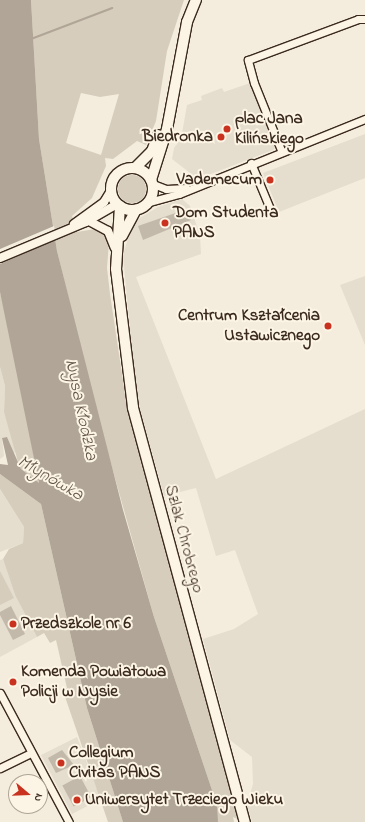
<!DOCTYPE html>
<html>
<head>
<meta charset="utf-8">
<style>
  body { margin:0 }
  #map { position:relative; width:365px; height:822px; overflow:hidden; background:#f4eddd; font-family:"Indie Flower",sans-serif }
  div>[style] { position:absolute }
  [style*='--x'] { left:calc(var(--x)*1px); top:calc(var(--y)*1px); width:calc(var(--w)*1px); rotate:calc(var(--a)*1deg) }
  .built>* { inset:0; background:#e5ddce }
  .green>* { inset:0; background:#d6cdbd }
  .round { border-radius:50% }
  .water>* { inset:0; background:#b0a596 }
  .pier>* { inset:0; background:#f4eddd }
  .stream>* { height:2px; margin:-1px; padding:0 1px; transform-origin:1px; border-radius:1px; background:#b0a596 }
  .building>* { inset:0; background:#c3b9aa; transform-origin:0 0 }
  .roads { filter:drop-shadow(1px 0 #3b2a1e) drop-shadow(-1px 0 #3b2a1e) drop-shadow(0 1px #3b2a1e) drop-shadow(0 -1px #3b2a1e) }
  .minor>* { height:7px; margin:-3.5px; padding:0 3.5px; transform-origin:3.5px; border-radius:3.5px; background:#fcf5e5 }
  .tertiary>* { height:8px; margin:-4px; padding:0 4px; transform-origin:4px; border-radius:4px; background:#fcf5e5 }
  .secondary>* { height:10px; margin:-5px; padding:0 5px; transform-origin:5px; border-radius:5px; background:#fcf5e5 }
  .secondary>.ring { margin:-5px; padding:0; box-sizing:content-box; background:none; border:10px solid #fcf5e5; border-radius:50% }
  .dots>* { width:11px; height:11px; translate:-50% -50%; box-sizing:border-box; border:2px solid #fcf5e5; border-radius:50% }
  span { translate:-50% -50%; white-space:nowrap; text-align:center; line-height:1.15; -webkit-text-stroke:4px #fcf5e5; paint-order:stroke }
  .poi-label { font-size:17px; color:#3b2a1e; font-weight:700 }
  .left { translate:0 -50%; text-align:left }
  .right { translate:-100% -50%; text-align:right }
  .street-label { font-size:17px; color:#3b2a1e }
  .water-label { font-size:18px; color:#645548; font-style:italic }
  .north { position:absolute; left:8px; top:774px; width:40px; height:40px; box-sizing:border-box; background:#fcf5e5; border:1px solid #afa495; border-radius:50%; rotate:109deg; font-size:11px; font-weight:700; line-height:16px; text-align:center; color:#3b2a1e }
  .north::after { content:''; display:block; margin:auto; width:14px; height:18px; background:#c8321e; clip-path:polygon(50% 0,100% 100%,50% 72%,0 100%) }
</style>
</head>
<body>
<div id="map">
  <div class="built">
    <i style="clip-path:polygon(256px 81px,280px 142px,273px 150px,198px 179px,172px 159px,174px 148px,181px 139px,187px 105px,202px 100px,201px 96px,222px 88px,224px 92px)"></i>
    <i style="clip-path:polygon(365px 134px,365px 178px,279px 212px,263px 173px)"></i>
    <i style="clip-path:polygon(182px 199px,190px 206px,200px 235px,201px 254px,136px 277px,216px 479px,365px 409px,365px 822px,252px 822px,247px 804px,253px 784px,252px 757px,230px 740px,203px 639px,234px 629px,258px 614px,235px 550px,216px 556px,196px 488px,164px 496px,136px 394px,123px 255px,133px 222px,158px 207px)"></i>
    <i style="clip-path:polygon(365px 276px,365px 345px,340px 285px)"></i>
    <i style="clip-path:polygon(0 367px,5px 386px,4px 412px,17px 451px,14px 453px,7px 437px,2px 438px,4px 456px,0 459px)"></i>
    <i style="clip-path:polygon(0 489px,24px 527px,23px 543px,0 552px)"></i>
    <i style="clip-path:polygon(3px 559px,15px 595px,37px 637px,0 657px,0 560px)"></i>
    <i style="clip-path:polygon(77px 737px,101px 799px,72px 814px,41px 755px)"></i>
  </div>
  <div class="green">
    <i style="clip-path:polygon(evenodd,31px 0,184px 0,167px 51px,156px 121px,146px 145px,137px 141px,113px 159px,105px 158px,106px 166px,92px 198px,72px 216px,77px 232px,95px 229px,105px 233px,109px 242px,107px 268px,110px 294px,126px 401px,238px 812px,238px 819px,233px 817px,234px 822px,218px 822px,215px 815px,217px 805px,154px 617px,97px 414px,57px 251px,39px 139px,31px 0,81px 93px,100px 97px,119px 94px,101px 155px,66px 143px,81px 93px)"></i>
    <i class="round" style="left:118px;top:175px;width:28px;height:28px"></i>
    <i style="clip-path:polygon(0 292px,12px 339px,39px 484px,21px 469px,18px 462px,4px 412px,5px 386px,0 367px)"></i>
    <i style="clip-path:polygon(0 474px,41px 504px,87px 708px,123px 822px,108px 822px,62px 688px,67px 688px,56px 640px,50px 643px,44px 633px,37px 637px,15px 595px,3px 559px,9px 549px,23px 543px,24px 527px,0 489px)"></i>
    <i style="clip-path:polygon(0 571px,14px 598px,0 605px)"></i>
  </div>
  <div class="water">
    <i style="clip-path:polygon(0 0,31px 0,39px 139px,57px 251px,123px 510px,154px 617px,217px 805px,218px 822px,123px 822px,87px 708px,41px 504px,0 474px,0 464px,8px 465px,2px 438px,7px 437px,21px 469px,39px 483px,0 292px)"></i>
  </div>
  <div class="pier">
    <i style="clip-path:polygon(54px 226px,57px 239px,0 264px,0 249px)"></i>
  </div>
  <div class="stream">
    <i style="--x:31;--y:39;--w:87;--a:-20.9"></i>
  </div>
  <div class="building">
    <i style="clip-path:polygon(187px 209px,191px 220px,143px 240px,138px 226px)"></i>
    <i style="clip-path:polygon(11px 606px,25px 634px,13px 640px,0 615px,0 612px)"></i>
    <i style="clip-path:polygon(62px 750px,74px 765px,56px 773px,48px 758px)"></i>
    <i style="left:80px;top:776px;width:24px;height:20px;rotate:62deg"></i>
  </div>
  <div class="roads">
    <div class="minor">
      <i style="--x:281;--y:150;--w:72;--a:-111.9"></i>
      <i style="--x:254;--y:83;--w:24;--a:-105"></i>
      <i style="--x:248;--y:60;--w:117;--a:-20.4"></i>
      <i style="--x:358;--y:19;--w:7;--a:0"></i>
      <i style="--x:251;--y:163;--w:52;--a:67.4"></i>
      <i style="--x:153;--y:184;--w:14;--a:21"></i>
      <i style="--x:166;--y:189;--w:20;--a:-3"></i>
      <i style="--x:149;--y:202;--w:31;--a:-15"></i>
      <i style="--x:179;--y:194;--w:201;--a:-22"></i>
      <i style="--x:0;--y:693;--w:146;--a:61.9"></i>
      <i style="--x:0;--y:768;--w:34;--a:-26"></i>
    </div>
    <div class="tertiary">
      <i style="--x:89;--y:221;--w:21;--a:28"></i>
      <i style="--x:108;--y:231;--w:18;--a:68"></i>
      <i style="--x:74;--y:224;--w:37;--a:-36"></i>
      <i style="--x:104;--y:202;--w:13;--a:-58"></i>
      <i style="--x:0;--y:258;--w:93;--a:-22.7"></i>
      <i style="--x:86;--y:222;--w:36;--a:-30"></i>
    </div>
    <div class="secondary">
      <i class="ring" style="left:111px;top:168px;width:32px;height:32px"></i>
      <i style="--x:135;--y:168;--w:24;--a:-45"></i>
      <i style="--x:152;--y:151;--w:17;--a:-69"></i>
      <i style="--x:151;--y:180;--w:53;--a:-72.6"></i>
      <i style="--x:167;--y:129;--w:109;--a:-79.4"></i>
      <i style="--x:187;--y:22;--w:24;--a:-68"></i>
      <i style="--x:120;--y:206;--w:63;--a:93.6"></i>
      <i style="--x:116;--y:269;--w:140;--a:83"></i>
      <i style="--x:133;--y:408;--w:429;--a:74.9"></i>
      <i style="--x:122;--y:236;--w:30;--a:-62"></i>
    </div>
  </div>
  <div class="dots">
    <i style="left:227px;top:129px;background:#c8321e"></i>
    <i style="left:221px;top:137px;background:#c8321e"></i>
    <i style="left:270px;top:180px;background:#c8321e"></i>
    <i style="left:165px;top:223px;background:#c8321e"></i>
    <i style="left:328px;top:326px;background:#c8321e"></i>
    <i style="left:13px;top:624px;background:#c8321e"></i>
    <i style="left:13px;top:682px;background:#c8321e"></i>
    <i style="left:61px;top:763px;background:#c8321e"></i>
    <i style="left:77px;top:800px;background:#c8321e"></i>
  </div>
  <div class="poi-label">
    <span class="left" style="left:235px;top:129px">plac Jana<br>Kilińskiego</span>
    <span class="right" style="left:213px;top:137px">Biedronka</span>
    <span class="right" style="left:262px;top:180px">Vademecum</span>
    <span class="left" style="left:173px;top:223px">Dom Studenta<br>PANS</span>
    <span class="right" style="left:320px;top:326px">Centrum Kształcenia<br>Ustawicznego</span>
    <span class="left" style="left:21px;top:624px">Przedszkole nr 6</span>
    <span class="left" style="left:21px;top:682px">Komenda Powiatowa<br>Policji w Nysie</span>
    <span class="left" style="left:69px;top:763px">Collegium<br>Civitas PANS</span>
    <span class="left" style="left:85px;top:800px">Uniwersytet Trzeciego Wieku</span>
  </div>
  <div class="street-label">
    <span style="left:184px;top:539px;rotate:75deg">Szlak Chrobrego</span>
  </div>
  <div class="water-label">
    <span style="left:80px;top:410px;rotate:78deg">Nysa Kłodzka</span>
    <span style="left:50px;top:479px;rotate:30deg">Młynówka</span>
  </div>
  <div class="north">N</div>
</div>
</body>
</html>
